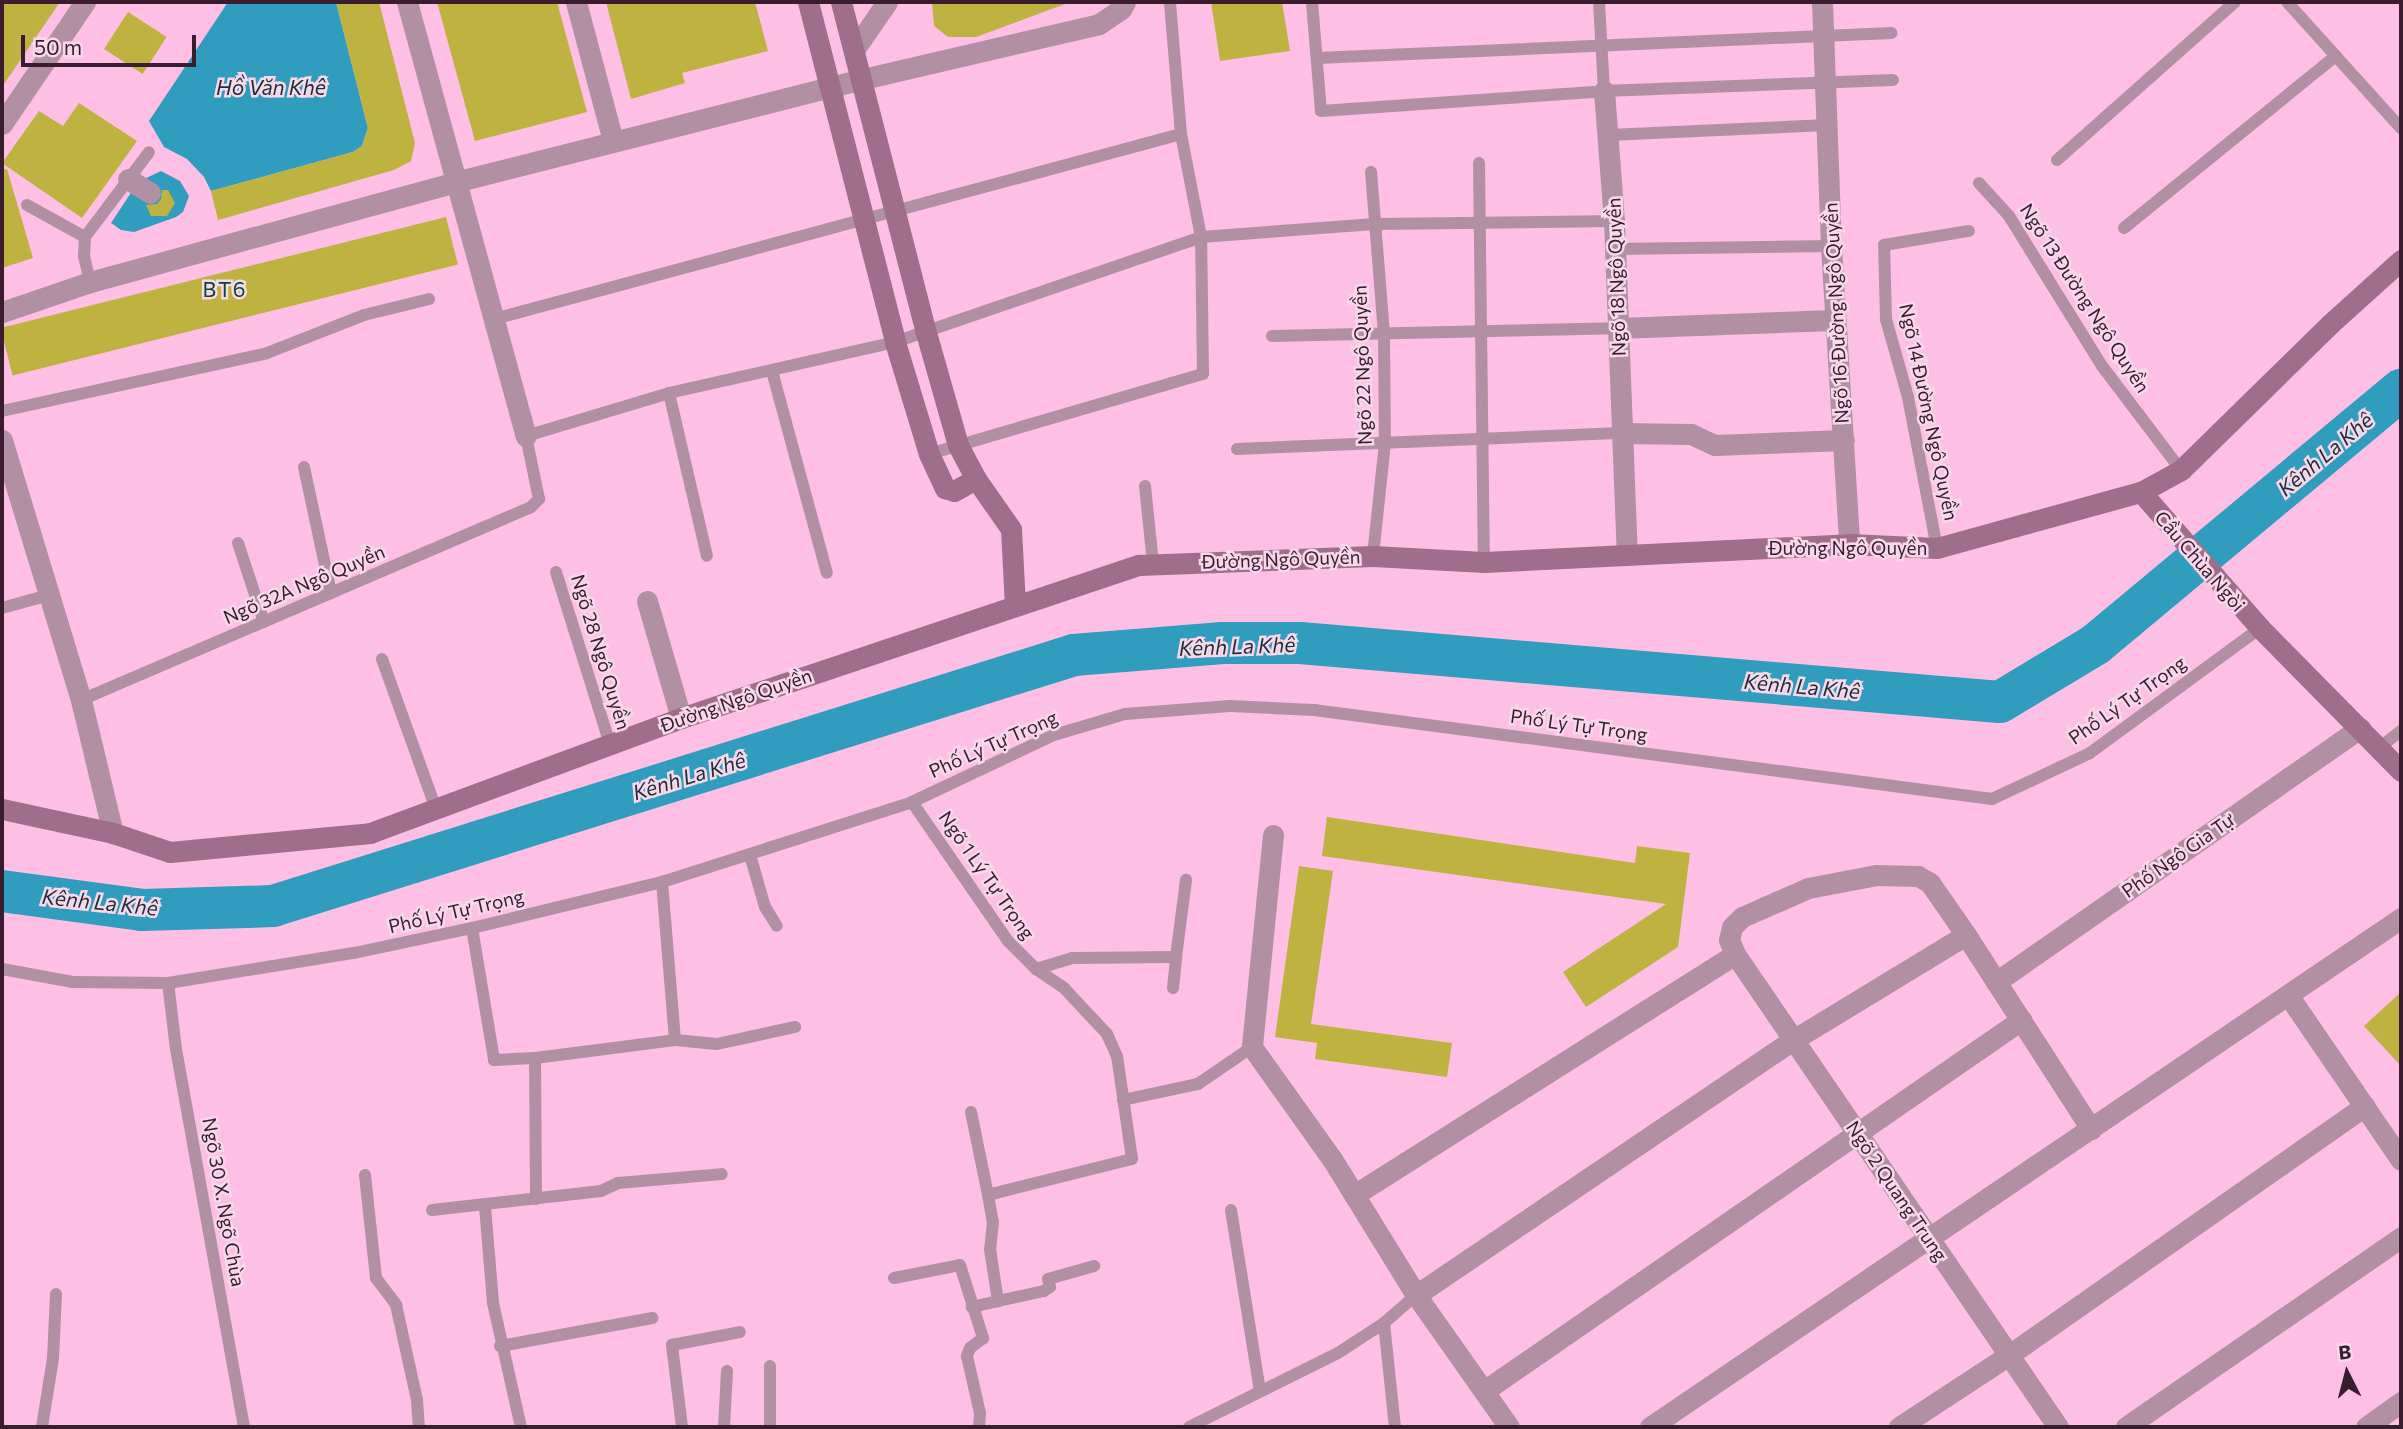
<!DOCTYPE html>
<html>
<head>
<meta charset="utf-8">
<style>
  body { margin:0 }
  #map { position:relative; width:2403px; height:1429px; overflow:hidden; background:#febfe4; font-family:Commissioner,sans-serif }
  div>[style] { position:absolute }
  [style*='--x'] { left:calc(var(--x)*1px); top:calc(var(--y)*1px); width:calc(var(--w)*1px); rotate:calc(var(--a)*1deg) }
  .water>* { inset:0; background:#309cbe }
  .river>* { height:42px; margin:-21px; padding:0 21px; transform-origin:21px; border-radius:21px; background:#309cbe }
  .building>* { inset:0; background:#beb240; transform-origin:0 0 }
  .lane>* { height:12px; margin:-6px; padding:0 6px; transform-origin:6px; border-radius:6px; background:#b290a3 }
  .street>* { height:21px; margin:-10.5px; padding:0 10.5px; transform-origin:10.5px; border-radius:10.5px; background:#b290a3 }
  .secondary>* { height:21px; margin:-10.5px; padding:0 10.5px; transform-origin:10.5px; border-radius:10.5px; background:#9e6e8b }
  span { translate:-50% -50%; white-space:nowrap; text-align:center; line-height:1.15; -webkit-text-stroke:5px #f8d8ea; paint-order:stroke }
  .street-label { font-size:19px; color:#391c2e }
  .water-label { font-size:21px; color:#1a313a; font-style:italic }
  .neighbourhood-label { font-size:21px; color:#004b32; letter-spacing:2px }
  .frame { position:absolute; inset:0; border:4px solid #391c2e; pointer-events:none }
  .north { position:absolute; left:2312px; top:1338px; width:70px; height:70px; -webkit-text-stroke:5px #f8d8ea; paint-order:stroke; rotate:354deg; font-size:19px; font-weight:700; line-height:28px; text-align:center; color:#391c2e }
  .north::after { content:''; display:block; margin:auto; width:24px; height:32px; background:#391c2e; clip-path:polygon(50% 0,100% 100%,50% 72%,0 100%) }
  .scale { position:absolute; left:21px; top:35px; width:175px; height:32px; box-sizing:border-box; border:4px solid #391c2e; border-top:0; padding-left:9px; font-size:21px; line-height:24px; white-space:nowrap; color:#391c2e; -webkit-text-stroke:5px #f8d8ea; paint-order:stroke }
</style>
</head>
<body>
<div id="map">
  <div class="water">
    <i style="clip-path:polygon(228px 2px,336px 2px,368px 128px,362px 146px,353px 152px,211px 191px,204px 177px,187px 159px,164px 147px,149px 121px)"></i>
    <i style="clip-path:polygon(161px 171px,180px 181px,189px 196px,183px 212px,176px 217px,134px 232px,121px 230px,111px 223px,138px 182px)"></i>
  </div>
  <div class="river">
    <i style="--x:2;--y:891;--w:141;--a:7.7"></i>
    <i style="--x:142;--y:910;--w:131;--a:-1.7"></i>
    <i style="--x:273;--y:906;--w:839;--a:-17.4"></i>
    <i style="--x:1074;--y:655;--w:149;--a:-4.6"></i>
    <i style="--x:1223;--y:643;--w:77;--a:0"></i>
    <i style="--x:1300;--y:643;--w:702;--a:4.82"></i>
    <i style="--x:2000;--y:702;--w:112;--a:-31.1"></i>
    <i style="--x:2096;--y:644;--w:397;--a:-39.8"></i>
  </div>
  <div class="building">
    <i style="clip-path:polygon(2px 2px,60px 2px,2px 87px)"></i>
    <i style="clip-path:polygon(336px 2px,379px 2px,415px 143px,411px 161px,394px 170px,218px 220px,211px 191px,353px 152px,362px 146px,368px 128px)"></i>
    <i style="clip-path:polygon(437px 2px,557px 2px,587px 112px,475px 141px)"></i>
    <i style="clip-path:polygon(606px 2px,755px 2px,768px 51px,682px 73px,685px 83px,631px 99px)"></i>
    <i style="clip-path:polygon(932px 2px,1065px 2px,1065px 4px,976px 37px,948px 37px,934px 26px)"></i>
    <i style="clip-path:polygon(1211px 2px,1282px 2px,1290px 51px,1220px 61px)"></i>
    <i style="left:128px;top:12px;width:46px;height:44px;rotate:33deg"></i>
    <i style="clip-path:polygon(79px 103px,137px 141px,82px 218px,2px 163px,39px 111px,63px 126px)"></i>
    <i style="clip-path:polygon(7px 169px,33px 258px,2px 268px,2px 170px)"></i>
    <i style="clip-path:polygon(162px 190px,168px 190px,175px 203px,167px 216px,151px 216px,146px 205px,157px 204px,161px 199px)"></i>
    <i style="left:446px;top:217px;width:49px;height:459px;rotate:76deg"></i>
    <i style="clip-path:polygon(1327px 817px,1635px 863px,1637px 846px,1690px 853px,1678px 947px,1586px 1007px,1563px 972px,1666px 904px,1322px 856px)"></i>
    <i style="clip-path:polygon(1299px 866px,1333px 871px,1311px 1024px,1452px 1043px,1447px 1077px,1315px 1059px,1317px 1043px,1275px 1037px)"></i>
    <i style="clip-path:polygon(2401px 992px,2401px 1066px,2364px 1026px)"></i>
  </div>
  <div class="lane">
    <i style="--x:1312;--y:2;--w:109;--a:85.3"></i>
    <i style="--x:1321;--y:111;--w:284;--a:-4"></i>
    <i style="--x:1604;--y:91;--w:289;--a:-2.2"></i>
    <i style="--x:1599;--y:2;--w:89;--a:86.8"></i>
    <i style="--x:2287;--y:2;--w:170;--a:47.9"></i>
    <i style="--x:1317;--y:58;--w:575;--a:-2.49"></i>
    <i style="--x:1609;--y:135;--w:218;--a:-2.6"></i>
    <i style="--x:2057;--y:160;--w:238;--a:-41.6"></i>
    <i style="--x:1479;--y:163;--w:399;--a:89.3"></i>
    <i style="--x:1371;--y:172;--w:163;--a:85.4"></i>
    <i style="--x:1384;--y:334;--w:109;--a:89.5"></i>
    <i style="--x:1385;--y:443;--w:114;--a:96.1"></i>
    <i style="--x:1979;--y:183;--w:45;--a:47.7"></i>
    <i style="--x:2009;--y:216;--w:176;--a:58.2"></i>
    <i style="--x:2102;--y:366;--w:131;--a:52.8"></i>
    <i style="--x:27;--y:205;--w:66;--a:28.9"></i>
    <i style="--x:2124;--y:228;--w:273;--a:-39.1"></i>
    <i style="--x:1614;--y:249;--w:217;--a:-0.8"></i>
    <i style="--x:90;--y:282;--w:27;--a:-103"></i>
    <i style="--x:84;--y:256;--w:19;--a:-87"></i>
    <i style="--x:85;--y:237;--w:106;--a:-53"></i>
    <i style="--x:494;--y:319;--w:711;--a:-15.07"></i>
    <i style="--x:1272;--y:336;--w:345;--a:-1.3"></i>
    <i style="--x:772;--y:371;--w:209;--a:74.8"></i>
    <i style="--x:669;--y:393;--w:167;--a:76.9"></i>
    <i style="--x:2;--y:411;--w:271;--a:-12.3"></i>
    <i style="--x:267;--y:353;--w:104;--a:-21.4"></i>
    <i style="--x:364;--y:315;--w:67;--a:-13.8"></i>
    <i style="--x:1237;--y:449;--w:385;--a:-2.4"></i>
    <i style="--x:929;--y:454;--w:285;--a:-16.3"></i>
    <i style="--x:1203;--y:374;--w:137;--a:-90.8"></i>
    <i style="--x:1201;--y:237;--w:105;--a:-101"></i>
    <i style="--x:1181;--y:134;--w:132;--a:-94.8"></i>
    <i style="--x:304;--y:467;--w:129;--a:77.9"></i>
    <i style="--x:1145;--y:486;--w:78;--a:84.1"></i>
    <i style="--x:238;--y:543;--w:83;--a:71.8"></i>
    <i style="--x:1937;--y:548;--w:154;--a:-100.9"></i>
    <i style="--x:1908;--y:397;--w:81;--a:-105.8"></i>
    <i style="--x:1886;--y:319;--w:74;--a:-91.5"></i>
    <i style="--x:1884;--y:245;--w:86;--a:-9.4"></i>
    <i style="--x:556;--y:572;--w:180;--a:72.6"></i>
    <i style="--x:2;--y:608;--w:49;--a:-15.5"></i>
    <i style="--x:382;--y:659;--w:159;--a:70.2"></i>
    <i style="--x:81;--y:700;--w:488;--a:-23.2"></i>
    <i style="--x:530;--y:508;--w:13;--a:-45"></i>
    <i style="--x:539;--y:499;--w:64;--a:-101.7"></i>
    <i style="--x:526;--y:436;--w:149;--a:-16.7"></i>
    <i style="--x:669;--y:393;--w:232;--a:-12.7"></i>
    <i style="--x:895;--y:342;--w:324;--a:-18.9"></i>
    <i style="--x:1201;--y:237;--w:174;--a:-4.3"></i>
    <i style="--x:1375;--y:224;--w:239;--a:-0.7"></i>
    <i style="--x:2379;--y:748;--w:28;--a:-38"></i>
    <i style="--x:912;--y:802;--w:169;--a:55.4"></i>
    <i style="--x:1008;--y:941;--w:40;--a:45"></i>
    <i style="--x:1036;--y:969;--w:34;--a:34"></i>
    <i style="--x:1064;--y:988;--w:63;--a:46.9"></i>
    <i style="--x:1107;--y:1034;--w:24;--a:66"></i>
    <i style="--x:1117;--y:1056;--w:104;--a:81.7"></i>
    <i style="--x:1132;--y:1159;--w:148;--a:166"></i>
    <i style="--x:988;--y:1195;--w:27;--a:80"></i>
    <i style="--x:993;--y:1222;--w:27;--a:96"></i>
    <i style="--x:990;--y:1249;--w:53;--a:81.3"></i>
    <i style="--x:998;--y:1301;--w:27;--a:167"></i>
    <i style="--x:750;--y:855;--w:54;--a:73.9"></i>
    <i style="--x:765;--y:907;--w:22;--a:58"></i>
    <i style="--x:472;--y:928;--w:134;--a:80.5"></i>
    <i style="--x:494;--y:1060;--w:41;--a:-2.8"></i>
    <i style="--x:2;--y:969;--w:72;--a:10.4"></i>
    <i style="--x:73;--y:982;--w:95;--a:0.6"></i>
    <i style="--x:168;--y:983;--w:188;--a:-9.2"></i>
    <i style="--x:354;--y:953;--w:121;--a:-12"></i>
    <i style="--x:472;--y:928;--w:195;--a:-13.6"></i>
    <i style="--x:662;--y:882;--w:262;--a:-17.7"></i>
    <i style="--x:912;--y:802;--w:157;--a:-25.3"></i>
    <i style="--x:1054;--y:735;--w:74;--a:-16.5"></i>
    <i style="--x:1125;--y:714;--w:105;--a:-4.4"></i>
    <i style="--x:1230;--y:706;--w:84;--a:2.7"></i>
    <i style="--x:1314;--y:710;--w:684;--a:7.48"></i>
    <i style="--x:1992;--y:799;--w:108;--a:-25.1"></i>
    <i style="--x:2090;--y:753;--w:211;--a:-36.3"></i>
    <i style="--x:1036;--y:969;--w:38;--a:-17"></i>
    <i style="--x:1072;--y:958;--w:104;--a:-0.6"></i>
    <i style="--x:1176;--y:957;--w:78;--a:-82.6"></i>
    <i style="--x:168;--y:983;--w:66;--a:83.1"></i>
    <i style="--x:176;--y:1049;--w:384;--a:79.8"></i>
    <i style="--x:1173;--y:988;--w:31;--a:-84"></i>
    <i style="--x:675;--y:1040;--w:42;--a:5.4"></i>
    <i style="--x:717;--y:1044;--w:80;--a:-12.3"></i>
    <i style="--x:1123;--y:1100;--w:77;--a:-12"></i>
    <i style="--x:1198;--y:1084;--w:65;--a:-34.4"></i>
    <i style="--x:971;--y:1112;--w:85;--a:78.4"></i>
    <i style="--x:365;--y:1175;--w:104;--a:83.9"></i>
    <i style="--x:376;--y:1278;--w:34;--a:53"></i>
    <i style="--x:396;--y:1305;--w:97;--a:77.5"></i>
    <i style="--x:417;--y:1400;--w:27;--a:86"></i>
    <i style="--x:536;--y:1199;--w:141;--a:-90.4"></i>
    <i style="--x:535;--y:1058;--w:141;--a:-7.3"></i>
    <i style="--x:675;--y:1040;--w:159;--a:-94.7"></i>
    <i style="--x:485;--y:1207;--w:96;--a:85.2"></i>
    <i style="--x:493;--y:1303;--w:127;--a:77.3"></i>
    <i style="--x:432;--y:1210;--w:170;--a:-6.4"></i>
    <i style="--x:601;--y:1191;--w:19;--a:-25"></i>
    <i style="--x:618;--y:1183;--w:104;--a:-4.9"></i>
    <i style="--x:1231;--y:1210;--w:183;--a:80.9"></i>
    <i style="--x:894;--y:1278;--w:67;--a:-11.1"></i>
    <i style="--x:960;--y:1265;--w:77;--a:72.5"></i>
    <i style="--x:983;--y:1338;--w:16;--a:142"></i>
    <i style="--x:970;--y:1348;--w:9;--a:111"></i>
    <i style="--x:967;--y:1356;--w:58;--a:77.2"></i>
    <i style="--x:980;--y:1413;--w:14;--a:94"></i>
    <i style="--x:998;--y:1301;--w:47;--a:-12.3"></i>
    <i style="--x:1044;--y:1291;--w:7;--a:-34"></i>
    <i style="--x:1050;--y:1287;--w:8;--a:-104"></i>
    <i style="--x:1048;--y:1279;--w:48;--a:-15.8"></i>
    <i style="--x:1384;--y:1323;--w:105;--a:84"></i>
    <i style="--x:500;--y:1346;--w:155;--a:-10.4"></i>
    <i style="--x:770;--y:1366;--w:61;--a:90"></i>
    <i style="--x:42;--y:1427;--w:70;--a:-80.9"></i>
    <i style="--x:53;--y:1358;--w:64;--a:-87.3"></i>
    <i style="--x:682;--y:1427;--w:83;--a:-97"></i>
    <i style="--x:672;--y:1345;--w:69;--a:-10.8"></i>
    <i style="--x:724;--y:1427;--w:56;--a:-86.9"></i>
    <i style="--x:1189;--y:1427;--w:166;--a:-26.4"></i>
    <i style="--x:1338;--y:1353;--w:55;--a:-33.1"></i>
    <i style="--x:1384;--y:1323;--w:43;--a:-41.2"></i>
  </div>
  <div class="street">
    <i style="--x:407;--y:2;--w:450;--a:74.7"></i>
    <i style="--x:576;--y:2;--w:144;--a:75.1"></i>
    <i style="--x:1822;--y:2;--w:244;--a:87.9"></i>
    <i style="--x:1831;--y:246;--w:299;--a:86.5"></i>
    <i style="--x:854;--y:50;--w:58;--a:-55.5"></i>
    <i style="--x:1604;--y:91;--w:130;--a:85.6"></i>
    <i style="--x:1614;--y:221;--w:332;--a:87.8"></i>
    <i style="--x:2;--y:124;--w:148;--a:-55.8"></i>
    <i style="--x:128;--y:179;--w:26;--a:32"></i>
    <i style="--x:2;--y:312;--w:93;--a:-18.8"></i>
    <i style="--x:90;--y:282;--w:378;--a:-15.3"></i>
    <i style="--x:455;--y:182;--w:421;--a:-14.2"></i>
    <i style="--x:863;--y:79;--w:242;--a:-13.1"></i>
    <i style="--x:1099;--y:24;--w:27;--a:-34"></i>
    <i style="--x:1121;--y:9;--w:8;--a:-60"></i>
    <i style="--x:1617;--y:328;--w:218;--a:-2.1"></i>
    <i style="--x:1622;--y:433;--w:69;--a:0.8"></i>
    <i style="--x:1691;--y:434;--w:26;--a:25"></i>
    <i style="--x:1715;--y:445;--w:129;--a:-2.2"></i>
    <i style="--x:2;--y:440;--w:272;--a:73.1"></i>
    <i style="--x:81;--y:700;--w:137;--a:76.5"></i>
    <i style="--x:647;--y:601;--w:122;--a:73.8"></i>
    <i style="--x:1273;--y:835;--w:213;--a:95.7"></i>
    <i style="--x:1252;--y:1047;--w:138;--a:54.5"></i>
    <i style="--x:1332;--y:1159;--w:160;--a:58.3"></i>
    <i style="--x:1416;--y:1295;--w:161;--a:54.8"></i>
    <i style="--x:1996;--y:982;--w:444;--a:-34.9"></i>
    <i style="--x:2288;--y:995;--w:200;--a:55.6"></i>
    <i style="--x:1354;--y:1195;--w:451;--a:-32.3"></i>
    <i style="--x:1416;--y:1295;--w:455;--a:-34.1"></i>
    <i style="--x:1793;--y:1040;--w:202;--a:-31.3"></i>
    <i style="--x:1484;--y:1391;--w:653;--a:-34.64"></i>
    <i style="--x:1650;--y:1427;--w:907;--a:-34.13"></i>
    <i style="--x:1899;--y:1427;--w:131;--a:-33.2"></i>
    <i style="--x:2009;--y:1355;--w:434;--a:-35"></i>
    <i style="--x:2058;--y:1427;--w:573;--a:-124.33"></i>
    <i style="--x:1735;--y:954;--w:15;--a:-113"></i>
    <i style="--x:1729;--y:940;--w:13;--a:-77"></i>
    <i style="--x:1732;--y:927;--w:14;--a:-45"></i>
    <i style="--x:1742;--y:917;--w:72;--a:-23.7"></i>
    <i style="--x:1808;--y:888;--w:69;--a:-10.8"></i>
    <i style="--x:1876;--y:875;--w:42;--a:1.4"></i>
    <i style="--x:1918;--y:876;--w:14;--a:30"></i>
    <i style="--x:1930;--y:883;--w:63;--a:55.3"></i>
    <i style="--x:1966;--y:935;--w:231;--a:57.2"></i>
    <i style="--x:2126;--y:1427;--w:334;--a:-34.6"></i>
    <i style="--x:2366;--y:1427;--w:43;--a:-35.5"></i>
  </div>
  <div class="secondary">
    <i style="--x:808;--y:2;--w:351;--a:75.6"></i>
    <i style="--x:895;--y:342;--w:117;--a:73.1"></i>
    <i style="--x:929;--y:454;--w:38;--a:65"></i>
    <i style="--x:945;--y:488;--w:9;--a:18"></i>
    <i style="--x:954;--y:491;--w:25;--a:-29"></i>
    <i style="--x:976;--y:479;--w:38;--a:-118"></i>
    <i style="--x:958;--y:445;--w:116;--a:-105.9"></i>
    <i style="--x:926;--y:333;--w:342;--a:-104.4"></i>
    <i style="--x:976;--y:479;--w:61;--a:55"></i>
    <i style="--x:1011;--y:529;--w:76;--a:87"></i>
    <i style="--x:2141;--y:492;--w:181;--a:48.8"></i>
    <i style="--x:2260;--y:628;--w:201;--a:45.4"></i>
    <i style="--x:2;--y:809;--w:114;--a:12.2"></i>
    <i style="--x:113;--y:833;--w:60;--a:18.4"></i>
    <i style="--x:170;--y:852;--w:201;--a:-5.4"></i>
    <i style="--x:370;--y:833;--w:332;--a:-20.3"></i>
    <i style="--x:681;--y:718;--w:483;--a:-18.5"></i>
    <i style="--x:1139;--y:565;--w:234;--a:-2.2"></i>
    <i style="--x:1373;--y:556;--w:111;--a:3.1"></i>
    <i style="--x:1484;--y:562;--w:365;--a:-2.8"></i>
    <i style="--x:1849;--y:544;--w:88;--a:2.6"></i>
    <i style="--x:1937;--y:548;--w:212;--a:-15.4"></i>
    <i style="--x:2141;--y:492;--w:46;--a:-28.8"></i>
    <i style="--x:2181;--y:470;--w:209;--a:-44.4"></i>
    <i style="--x:2330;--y:324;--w:96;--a:-42"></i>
  </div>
  <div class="street-label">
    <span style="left:1616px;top:277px;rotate:-92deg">Ngõ 18 Ngô Quyền</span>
    <span style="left:2085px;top:298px;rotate:57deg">Ngõ 13 Đường Ngô Quyền</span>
    <span style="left:1836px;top:313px;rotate:-93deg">Ngõ 16 Đường Ngô Quyền</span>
    <span style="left:1362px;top:365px;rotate:-92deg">Ngõ 22 Ngô Quyền</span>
    <span style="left:1929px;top:412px;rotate:78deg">Ngõ 14 Đường Ngô Quyền</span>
    <span style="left:1848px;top:548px">Đường Ngô Quyền</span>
    <span style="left:1281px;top:559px;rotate:-2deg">Đường Ngô Quyền</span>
    <span style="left:2200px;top:561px;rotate:49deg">Cầu Chùa Ngòi</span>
    <span style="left:304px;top:584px;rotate:-23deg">Ngõ 32A Ngô Quyền</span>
    <span style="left:601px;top:652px;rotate:73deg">Ngõ 28 Ngô Quyền</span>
    <span style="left:736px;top:700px;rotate:-19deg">Đường Ngô Quyền</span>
    <span style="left:2127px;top:700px;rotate:-35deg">Phố Lý Tự Trọng</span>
    <span style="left:1579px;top:725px;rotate:8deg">Phố Lý Tự Trọng</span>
    <span style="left:993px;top:744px;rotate:-24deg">Phố Lý Tự Trọng</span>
    <span style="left:2178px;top:855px;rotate:-35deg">Phố Ngô Gia Tự</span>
    <span style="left:987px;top:875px;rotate:55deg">Ngõ 1 Lý Tự Trọng</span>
    <span style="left:456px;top:911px;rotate:-13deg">Phố Lý Tự Trọng</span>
    <span style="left:1897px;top:1191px;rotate:56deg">Ngõ 2 Quang Trung</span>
    <span style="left:224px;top:1202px;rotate:80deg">Ngõ 30 X. Ngõ Chùa</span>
  </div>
  <div class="water-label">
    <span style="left:271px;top:87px">Hồ Văn Khê</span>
    <span style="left:2325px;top:454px;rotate:-40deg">Kênh La Khê</span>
    <span style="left:1237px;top:646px;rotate:-2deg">Kênh La Khê</span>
    <span style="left:1802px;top:686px;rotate:5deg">Kênh La Khê</span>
    <span style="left:689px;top:776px;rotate:-17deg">Kênh La Khê</span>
    <span style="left:100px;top:902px;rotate:6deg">Kênh La Khê</span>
  </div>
  <div class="neighbourhood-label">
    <span style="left:225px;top:289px">BT6</span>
  </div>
  <div class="frame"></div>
  <div class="north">B</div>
  <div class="scale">50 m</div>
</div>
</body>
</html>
